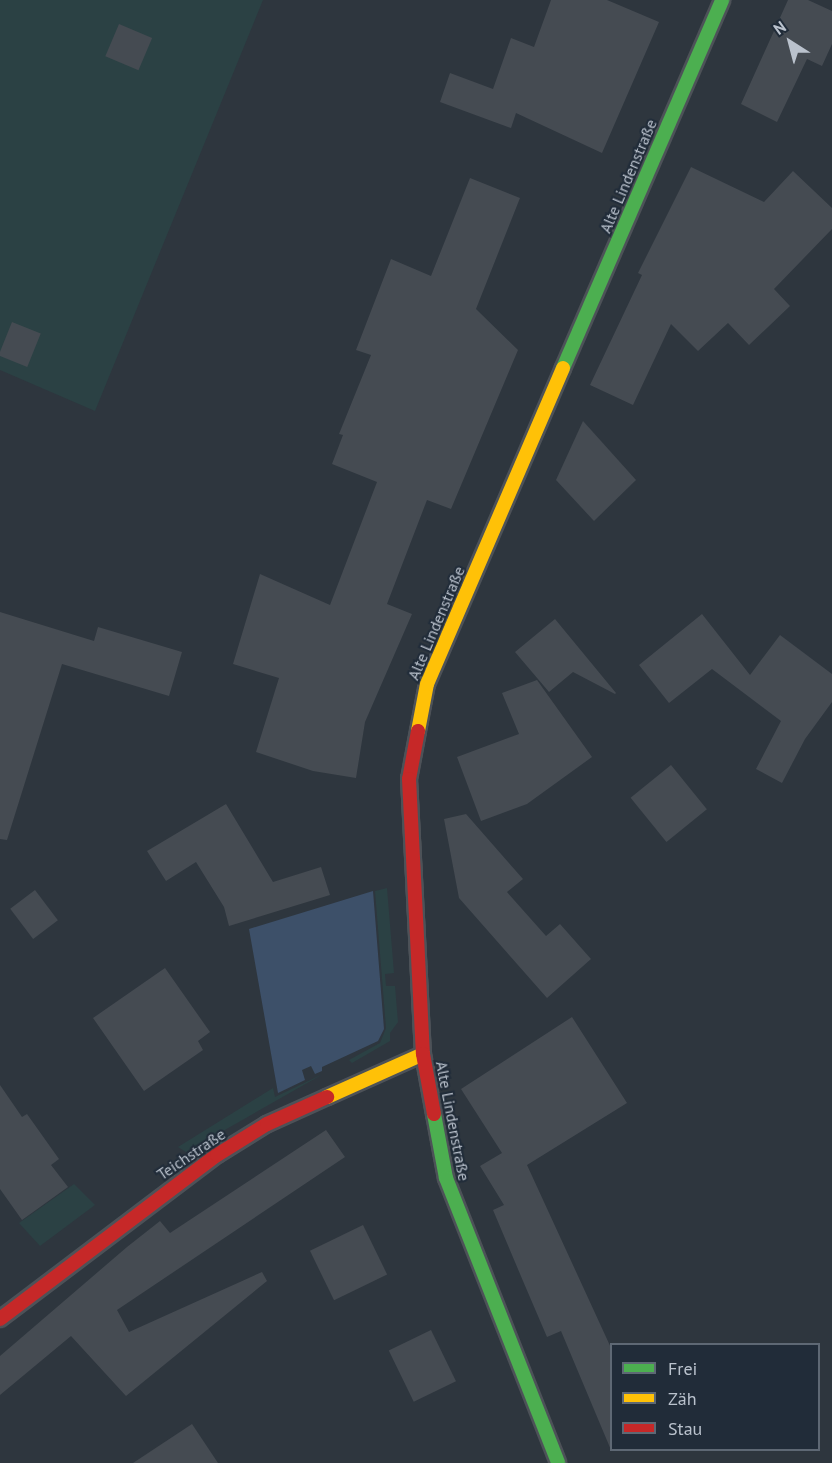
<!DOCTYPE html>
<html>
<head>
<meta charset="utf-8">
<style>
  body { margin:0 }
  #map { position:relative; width:832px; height:1463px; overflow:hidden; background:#2e363e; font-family:"PT Sans",sans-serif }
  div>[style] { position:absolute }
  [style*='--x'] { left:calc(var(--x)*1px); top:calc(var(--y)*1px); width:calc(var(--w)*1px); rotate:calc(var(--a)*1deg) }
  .green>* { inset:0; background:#2b4144 }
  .water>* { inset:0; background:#3d5069 }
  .building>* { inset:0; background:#454b52; transform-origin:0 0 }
  .roads { filter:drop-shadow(2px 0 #4d5258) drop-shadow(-2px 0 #4d5258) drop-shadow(0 2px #4d5258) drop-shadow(0 -2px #4d5258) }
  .fast>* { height:14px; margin:-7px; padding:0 7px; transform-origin:7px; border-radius:7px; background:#4caf50 }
  .slow>* { height:14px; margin:-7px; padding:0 7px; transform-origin:7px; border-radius:7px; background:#ffc107 }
  .jam>* { height:14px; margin:-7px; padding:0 7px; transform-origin:7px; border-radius:7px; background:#c62828 }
  span { translate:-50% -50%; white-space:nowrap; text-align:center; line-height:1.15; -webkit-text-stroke:4.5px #212c39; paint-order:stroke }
  .street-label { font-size:16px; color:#bac2cd }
  .legend { position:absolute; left:610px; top:1343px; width:210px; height:108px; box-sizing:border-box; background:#212c39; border:2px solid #5e6874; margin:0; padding:8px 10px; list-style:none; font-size:18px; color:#bac2cd }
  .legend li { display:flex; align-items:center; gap:12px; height:30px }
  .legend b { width:30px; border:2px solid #5e6874 }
  .north { position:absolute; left:760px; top:12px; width:60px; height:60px; -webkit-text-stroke:4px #212c39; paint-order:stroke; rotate:324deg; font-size:16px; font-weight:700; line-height:24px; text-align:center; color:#bac2cd }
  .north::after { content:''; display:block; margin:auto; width:21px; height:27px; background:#bac2cd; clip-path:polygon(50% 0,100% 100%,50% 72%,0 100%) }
</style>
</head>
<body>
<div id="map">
  <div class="green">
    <i style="clip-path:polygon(0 0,263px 0,95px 411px,0 370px)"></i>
    <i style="clip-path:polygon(387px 888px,394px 973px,385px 974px,386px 986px,395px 986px,398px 1022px,390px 1033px,390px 1041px,352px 1063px,349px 1060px,380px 1043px,386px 1028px,375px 891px)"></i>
    <i style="clip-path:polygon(323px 1074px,186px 1152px,178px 1147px,273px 1088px,275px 1097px)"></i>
    <i style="clip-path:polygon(74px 1184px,95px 1205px,40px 1246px,19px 1223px)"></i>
  </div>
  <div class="water">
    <i style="clip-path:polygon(373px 891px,384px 1029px,378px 1041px,322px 1067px,322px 1071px,315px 1074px,311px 1066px,302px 1070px,305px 1080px,278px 1093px,249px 929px)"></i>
  </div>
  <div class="building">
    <i style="clip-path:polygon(551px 0,607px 0,659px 22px,602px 153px,516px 113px,511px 128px,440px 102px,450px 73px,493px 89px,511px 38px,534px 47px)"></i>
    <i style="clip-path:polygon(788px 0,808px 0,832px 11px,832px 44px,822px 66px,807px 59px,777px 122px,741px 104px)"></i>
    <i style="left:119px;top:24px;width:36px;height:35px;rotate:23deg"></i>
    <i style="clip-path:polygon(691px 167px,764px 202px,793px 171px,832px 208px,832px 229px,774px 289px,790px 306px,749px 345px,728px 323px,698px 351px,671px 324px,633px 405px,590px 385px,642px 275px,638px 273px)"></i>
    <i style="clip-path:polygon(470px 178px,520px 198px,476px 309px,518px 350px,451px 509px,427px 500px,387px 604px,412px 614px,365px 722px,356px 778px,313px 771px,256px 752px,279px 678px,233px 664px,260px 574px,330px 605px,377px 482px,332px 464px,343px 435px,339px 434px,371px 355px,356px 350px,391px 259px,431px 276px)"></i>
    <i style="left:12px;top:322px;width:31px;height:36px;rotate:22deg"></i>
    <i style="clip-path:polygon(583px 421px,636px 480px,594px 521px,556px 480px)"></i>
    <i style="clip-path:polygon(0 612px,94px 641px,98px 627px,182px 652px,169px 696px,62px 664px,7px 840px,0 839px)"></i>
    <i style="clip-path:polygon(702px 614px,750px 675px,780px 635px,832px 674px,832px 702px,805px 739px,782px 783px,756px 769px,781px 721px,712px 669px,669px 703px,639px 665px)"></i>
    <i style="clip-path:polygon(555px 619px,616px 693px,615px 694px,573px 672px,549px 692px,515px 652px)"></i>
    <i style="clip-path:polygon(537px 680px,592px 757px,527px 804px,481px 821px,457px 757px,519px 734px,502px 693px)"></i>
    <i style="left:671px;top:765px;width:57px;height:52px;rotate:51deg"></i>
    <i style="clip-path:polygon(226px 804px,273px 882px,321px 867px,330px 895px,229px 926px,224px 907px,196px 862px,166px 881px,147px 851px)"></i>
    <i style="clip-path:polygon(466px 814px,523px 879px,507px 892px,546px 936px,560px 924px,591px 959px,547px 998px,459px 898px,444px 819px)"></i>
    <i style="left:35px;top:890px;width:38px;height:31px;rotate:53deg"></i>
    <i style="clip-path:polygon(165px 968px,210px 1032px,198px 1041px,203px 1050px,144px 1091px,93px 1018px)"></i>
    <i style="clip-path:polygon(572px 1017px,627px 1103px,527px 1165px,612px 1350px,611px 1450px,561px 1331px,547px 1337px,523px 1281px,493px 1210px,504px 1205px,480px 1166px,502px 1153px,461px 1089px)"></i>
    <i style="clip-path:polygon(0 1085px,22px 1117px,27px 1114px,59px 1159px,51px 1165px,68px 1187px,22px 1220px,0 1189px)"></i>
    <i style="clip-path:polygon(326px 1130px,345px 1157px,117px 1310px,129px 1332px,262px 1272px,267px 1281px,126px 1396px,71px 1336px,0 1395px,0 1356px,127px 1247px,160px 1221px,170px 1233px)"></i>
    <i style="left:363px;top:1225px;width:55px;height:59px;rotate:64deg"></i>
    <i style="left:431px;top:1330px;width:57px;height:47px;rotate:64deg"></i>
    <i style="clip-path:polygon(192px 1424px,218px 1463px,133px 1463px)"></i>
  </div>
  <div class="roads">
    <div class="fast">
      <i style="--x:563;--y:368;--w:401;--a:-66.6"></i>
      <i style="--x:434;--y:1114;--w:65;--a:79.4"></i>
      <i style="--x:446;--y:1178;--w:306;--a:68.5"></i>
    </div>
    <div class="slow">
      <i style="--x:418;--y:731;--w:48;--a:-79.2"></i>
      <i style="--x:427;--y:684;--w:344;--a:-66.7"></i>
      <i style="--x:327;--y:1097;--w:105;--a:-24.1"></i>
    </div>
    <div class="jam">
      <i style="--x:418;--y:731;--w:49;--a:100.6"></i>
      <i style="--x:409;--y:779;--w:275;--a:87.1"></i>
      <i style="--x:423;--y:1054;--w:61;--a:79.6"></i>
      <i style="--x:0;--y:1319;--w:272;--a:-37.1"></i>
      <i style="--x:217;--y:1155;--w:59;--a:-31.8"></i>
      <i style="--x:267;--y:1124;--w:66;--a:-24.2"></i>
    </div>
  </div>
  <div class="street-label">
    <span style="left:628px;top:176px;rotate:-67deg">Alte Lindenstraße</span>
    <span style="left:436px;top:623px;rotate:-67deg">Alte Lindenstraße</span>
    <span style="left:453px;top:1121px;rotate:79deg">Alte Lindenstraße</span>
    <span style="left:191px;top:1154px;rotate:-34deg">Teichstraße</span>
  </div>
  <ul class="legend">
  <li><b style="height:8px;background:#4caf50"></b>Frei</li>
  <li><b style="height:8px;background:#ffc107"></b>Zäh</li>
  <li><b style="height:8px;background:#c62828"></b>Stau</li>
  </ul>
  <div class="north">N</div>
</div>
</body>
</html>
